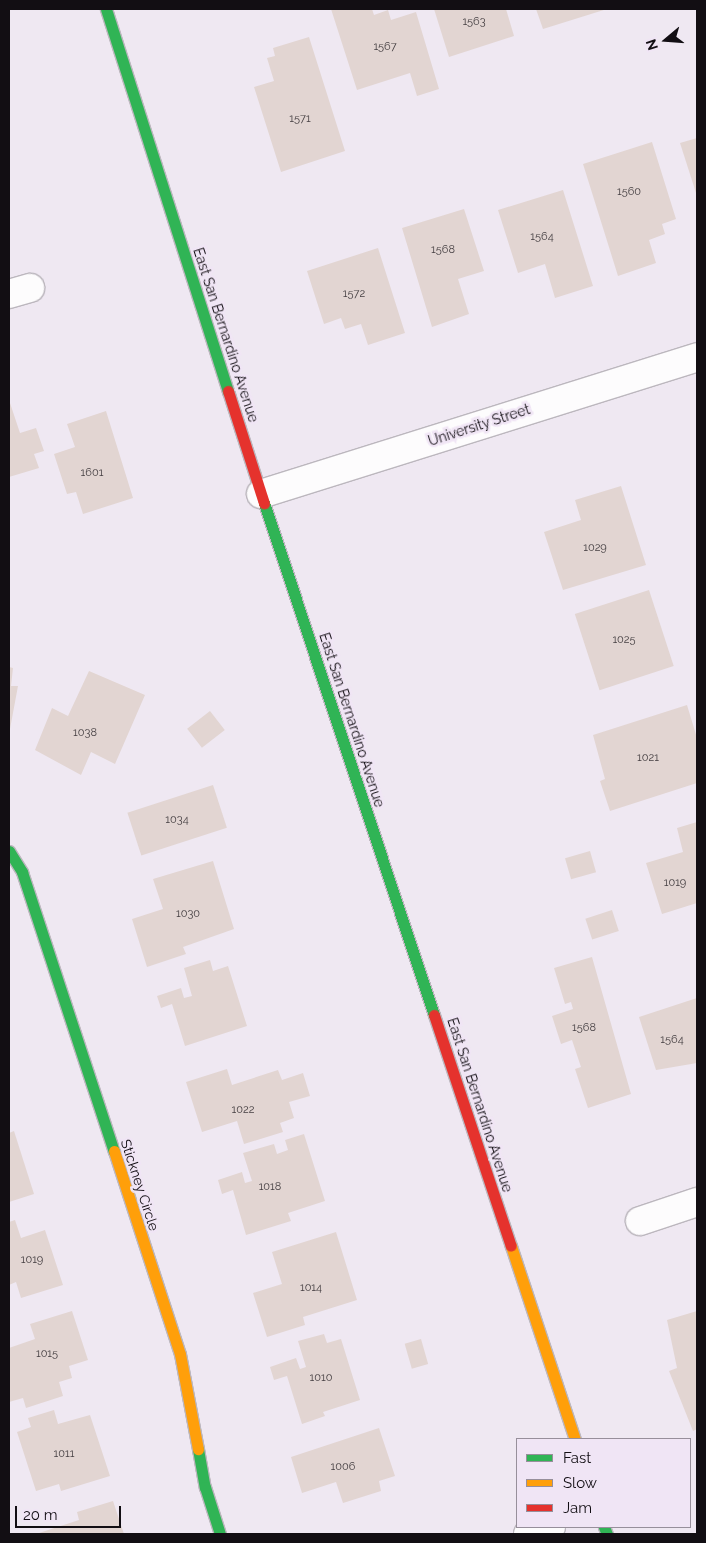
<!DOCTYPE html>
<html>
<head>
<meta charset="utf-8">
<style>
  body { margin:0 }
  #map { position:relative; width:706px; height:1543px; overflow:hidden; background:#efe8f2; font-family:Raleway,sans-serif }
  div>[style] { position:absolute }
  [style*='--x'] { left:calc(var(--x)*1px); top:calc(var(--y)*1px); width:calc(var(--w)*1px); rotate:calc(var(--a)*1deg) }
  .building>* { inset:0; background:#e2d5d2; transform-origin:0 0 }
  .roads { filter:drop-shadow(1px 0 #bcb7be) drop-shadow(-1px 0 #bcb7be) drop-shadow(0 1px #bcb7be) drop-shadow(0 -1px #bcb7be) }
  .street>* { height:28px; margin:-14px; padding:0 14px; transform-origin:14px; border-radius:14px; background:#fdfcfd }
  .fast>* { height:11px; margin:-5.5px; padding:0 5.5px; transform-origin:5.5px; border-radius:5.5px; background:#30b455 }
  .slow>* { height:11px; margin:-5.5px; padding:0 5.5px; transform-origin:5.5px; border-radius:5.5px; background:#ff9f0a }
  .jam>* { height:11px; margin:-5.5px; padding:0 5.5px; transform-origin:5.5px; border-radius:5.5px; background:#e5322d }
  span { translate:-50% -50%; white-space:nowrap; text-align:center; line-height:1.15; -webkit-text-stroke:5px #f0e5f5; paint-order:stroke }
  .number-label { font-size:11px; color:#464043 }
  .number-label span { -webkit-text-stroke-width:0 }
  .street-label { font-size:14px; color:#120e13 }
  .frame { position:absolute; inset:0; border:10px solid #120e13; pointer-events:none }
  .legend { position:absolute; left:516px; top:1438px; width:175px; height:90px; box-sizing:border-box; background:#f0e5f5; border:1px solid #978f9b; margin:0; padding:6px 9px; list-style:none; font-size:15px; color:#120e13 }
  .legend li { display:flex; align-items:center; gap:10px; height:25px }
  .legend b { width:25px; border:1px solid #978f9b }
  .north { position:absolute; left:641px; top:15px; width:50px; height:50px; -webkit-text-stroke:4px #f0e5f5; paint-order:stroke; rotate:252deg; font-size:14px; font-weight:700; line-height:20px; text-align:center; color:#120e13 }
  .north::after { content:''; display:block; margin:auto; width:18px; height:22px; background:#120e13; clip-path:polygon(50% 0,100% 100%,50% 72%,0 100%) }
  .scale { position:absolute; left:15px; top:1506px; width:106px; height:22px; box-sizing:border-box; border:2px solid #120e13; border-top:0; padding-left:6px; font-size:15px; line-height:18px; white-space:nowrap; color:#120e13; -webkit-text-stroke:4px #f0e5f5; paint-order:stroke }
</style>
</head>
<body>
<div id="map">
  <div class="building">
    <i style="clip-path:polygon(331px 9px,372px 9px,374px 15px,388px 10px,391px 20px,416px 12px,439px 89px,417px 96px,410px 73px,357px 90px)"></i>
    <i style="clip-path:polygon(434px 9px,506px 9px,514px 36px,449px 57px)"></i>
    <i style="clip-path:polygon(536px 9px,607px 9px,543px 29px)"></i>
    <i style="clip-path:polygon(309px 37px,345px 151px,281px 172px,254px 87px,274px 81px,267px 58px,275px 56px,273px 48px)"></i>
    <i style="clip-path:polygon(697px 138px,697px 196px,680px 143px)"></i>
    <i style="clip-path:polygon(652px 142px,676px 219px,662px 224px,665px 234px,649px 240px,656px 263px,618px 276px,583px 164px)"></i>
    <i style="clip-path:polygon(563px 190px,593px 286px,555px 298px,545px 264px,518px 273px,498px 210px)"></i>
    <i style="clip-path:polygon(464px 209px,484px 271px,458px 279px,469px 314px,432px 327px,402px 228px)"></i>
    <i style="clip-path:polygon(378px 248px,405px 333px,368px 345px,361px 324px,345px 329px,341px 318px,324px 324px,307px 271px)"></i>
    <i style="clip-path:polygon(9px 400px,20px 433px,36px 428px,44px 451px,34px 454px,39px 468px,9px 477px)"></i>
    <i style="clip-path:polygon(106px 411px,133px 498px,83px 514px,76px 492px,67px 494px,54px 454px,75px 447px,67px 424px)"></i>
    <i style="clip-path:polygon(621px 486px,646px 565px,563px 590px,544px 532px,581px 520px,575px 500px)"></i>
    <i style="left:649px;top:590px;width:80px;height:78px;rotate:72deg"></i>
    <i style="clip-path:polygon(9px 667px,13px 668px,11px 686px,18px 686px,10px 729px)"></i>
    <i style="clip-path:polygon(89px 671px,145px 695px,115px 764px,91px 752px,81px 775px,35px 750px,52px 708px,68px 716px)"></i>
    <i style="clip-path:polygon(687px 705px,697px 738px,697px 783px,610px 811px,600px 781px,605px 779px,593px 735px)"></i>
    <i style="left:210px;top:711px;width:24px;height:29px;rotate:52deg"></i>
    <i style="left:213px;top:785px;width:45px;height:90px;rotate:72deg"></i>
    <i style="clip-path:polygon(697px 822px,697px 903px,662px 914px,646px 863px,683px 852px,677px 828px)"></i>
    <i style="left:590px;top:851px;width:22px;height:26px;rotate:74deg"></i>
    <i style="clip-path:polygon(213px 861px,234px 929px,183px 947px,186px 954px,147px 967px,132px 919px,163px 909px,153px 879px)"></i>
    <i style="left:612px;top:910px;width:22px;height:28px;rotate:72deg"></i>
    <i style="clip-path:polygon(592px 957px,631px 1094px,588px 1108px,575px 1069px,581px 1067px,572px 1040px,561px 1044px,552px 1016px,573px 1009px,571px 1002px,565px 1004px,554px 968px)"></i>
    <i style="clip-path:polygon(210px 960px,213px 971px,228px 966px,247px 1026px,185px 1046px,172px 1004px,161px 1008px,157px 996px,181px 988px,184px 998px,192px 996px,184px 968px)"></i>
    <i style="clip-path:polygon(697px 998px,697px 1063px,656px 1070px,639px 1017px)"></i>
    <i style="clip-path:polygon(227px 1069px,232px 1085px,278px 1070px,282px 1080px,303px 1073px,310px 1096px,289px 1102px,294px 1118px,280px 1123px,283px 1132px,244px 1144px,237px 1121px,202px 1132px,186px 1082px)"></i>
    <i style="clip-path:polygon(14px 1131px,34px 1194px,9px 1202px,9px 1133px)"></i>
    <i style="clip-path:polygon(304px 1134px,325px 1201px,288px 1213px,291px 1221px,246px 1235px,233px 1190px,222px 1194px,218px 1180px,242px 1172px,245px 1183px,252px 1181px,243px 1153px,274px 1144px,277px 1154px,288px 1150px,285px 1140px)"></i>
    <i style="clip-path:polygon(15px 1220px,21px 1238px,45px 1230px,63px 1285px,21px 1298px,16px 1282px,9px 1285px,9px 1222px)"></i>
    <i style="clip-path:polygon(336px 1232px,357px 1300px,303px 1317px,305px 1325px,267px 1337px,253px 1293px,282px 1284px,272px 1252px)"></i>
    <i style="clip-path:polygon(72px 1311px,88px 1360px,69px 1366px,72px 1378px,59px 1382px,63px 1396px,26px 1408px,23px 1398px,9px 1402px,9px 1348px,35px 1339px,30px 1324px)"></i>
    <i style="clip-path:polygon(697px 1311px,697px 1429px,693px 1431px,669px 1371px,677px 1368px,667px 1320px)"></i>
    <i style="clip-path:polygon(324px 1334px,327px 1343px,341px 1339px,360px 1400px,323px 1412px,325px 1416px,302px 1424px,287px 1376px,274px 1380px,270px 1367px,296px 1358px,300px 1369px,306px 1367px,298px 1341px)"></i>
    <i style="left:421px;top:1339px;width:26px;height:17px;rotate:74deg"></i>
    <i style="clip-path:polygon(54px 1410px,58px 1424px,90px 1415px,110px 1476px,61px 1491px,59px 1484px,36px 1491px,17px 1432px,31px 1427px,28px 1418px)"></i>
    <i style="clip-path:polygon(379px 1428px,395px 1476px,379px 1481px,381px 1491px,343px 1503px,336px 1482px,302px 1493px,291px 1457px)"></i>
    <i style="clip-path:polygon(113px 1501px,124px 1534px,36px 1534px,79px 1520px,77px 1512px)"></i>
  </div>
  <div class="roads">
    <div class="street">
      <i style="--x:9;--y:294;--w:22;--a:-16"></i>
      <i style="--x:261;--y:494;--w:457;--a:-17.4"></i>
      <i style="--x:640;--y:1221;--w:60;--a:-18.4"></i>
      <i style="--x:528;--y:1534;--w:24;--a:-17"></i>
    </div>
    <div class="fast">
      <i style="--x:106;--y:9;--w:401;--a:72.3"></i>
      <i style="--x:264;--y:503;--w:539;--a:71.63"></i>
      <i style="--x:9;--y:851;--w:25;--a:58"></i>
      <i style="--x:22;--y:872;--w:294;--a:71.8"></i>
      <i style="--x:198;--y:1449;--w:39;--a:80"></i>
      <i style="--x:205;--y:1487;--w:49;--a:72.3"></i>
      <i style="--x:604;--y:1527;--w:8;--a:67"></i>
    </div>
    <div class="slow">
      <i style="--x:114;--y:1151;--w:213;--a:72"></i>
      <i style="--x:180;--y:1354;--w:97;--a:79.3"></i>
      <i style="--x:511;--y:1246;--w:203;--a:71.7"></i>
    </div>
    <div class="jam">
      <i style="--x:228;--y:391;--w:118;--a:72.2"></i>
      <i style="--x:434;--y:1015;--w:243;--a:71.6"></i>
    </div>
  </div>
  <div class="number-label">
    <span style="left:474px;top:22px">1563</span>
    <span style="left:385px;top:47px">1567</span>
    <span style="left:300px;top:119px">1571</span>
    <span style="left:629px;top:192px">1560</span>
    <span style="left:542px;top:237px">1564</span>
    <span style="left:443px;top:250px">1568</span>
    <span style="left:354px;top:294px">1572</span>
    <span style="left:92px;top:473px">1601</span>
    <span style="left:595px;top:548px">1029</span>
    <span style="left:624px;top:640px">1025</span>
    <span style="left:85px;top:733px">1038</span>
    <span style="left:648px;top:758px">1021</span>
    <span style="left:177px;top:820px">1034</span>
    <span style="left:675px;top:883px">1019</span>
    <span style="left:188px;top:914px">1030</span>
    <span style="left:584px;top:1028px">1568</span>
    <span style="left:672px;top:1040px">1564</span>
    <span style="left:243px;top:1110px">1022</span>
    <span style="left:270px;top:1187px">1018</span>
    <span style="left:32px;top:1260px">1019</span>
    <span style="left:311px;top:1288px">1014</span>
    <span style="left:47px;top:1354px">1015</span>
    <span style="left:321px;top:1378px">1010</span>
    <span style="left:64px;top:1454px">1011</span>
    <span style="left:343px;top:1467px">1006</span>
  </div>
  <div class="street-label">
    <span style="left:226px;top:335px;rotate:72deg">East San Bernardino Avenue</span>
    <span style="left:479px;top:425px;rotate:-18deg">University Street</span>
    <span style="left:352px;top:720px;rotate:72deg">East San Bernardino Avenue</span>
    <span style="left:480px;top:1105px;rotate:72deg">East San Bernardino Avenue</span>
    <span style="left:140px;top:1185px;rotate:72deg">Stickney Circle</span>
  </div>
  <div class="frame"></div>
  <ul class="legend">
  <li><b style="height:6px;background:#30b455"></b>Fast</li>
  <li><b style="height:6px;background:#ff9f0a"></b>Slow</li>
  <li><b style="height:6px;background:#e5322d"></b>Jam</li>
  </ul>
  <div class="north">N</div>
  <div class="scale">20 m</div>
</div>
</body>
</html>
